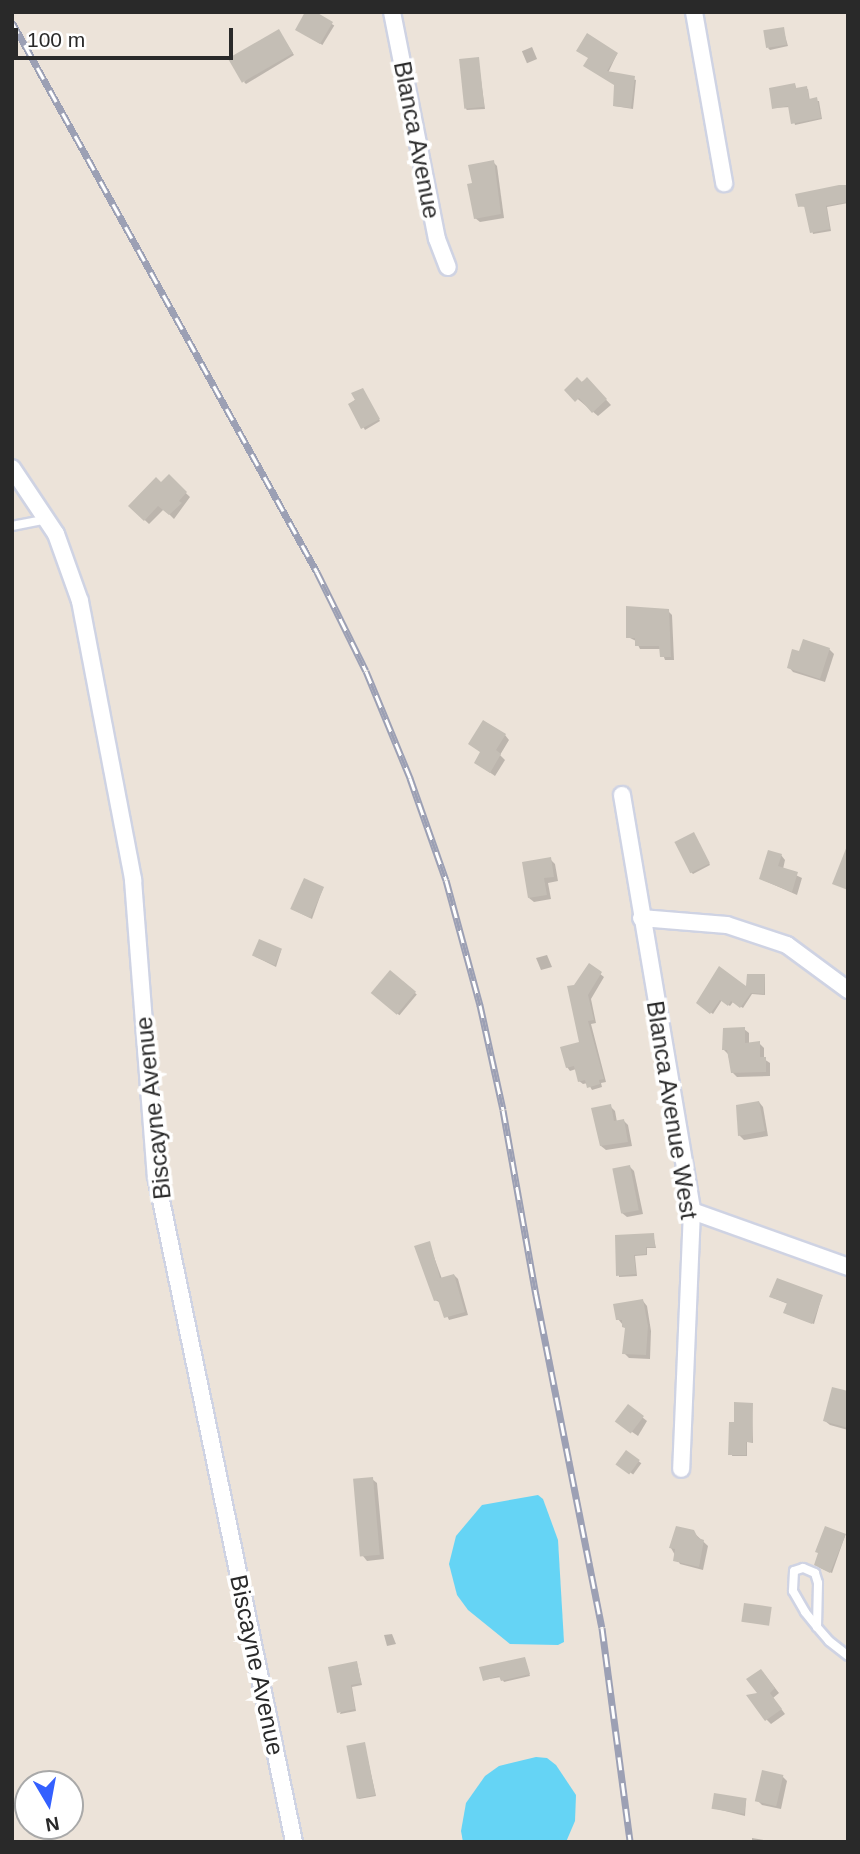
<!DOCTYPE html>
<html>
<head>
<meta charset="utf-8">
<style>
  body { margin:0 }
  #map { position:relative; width:860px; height:1854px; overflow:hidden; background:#ece3d9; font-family:Arial,sans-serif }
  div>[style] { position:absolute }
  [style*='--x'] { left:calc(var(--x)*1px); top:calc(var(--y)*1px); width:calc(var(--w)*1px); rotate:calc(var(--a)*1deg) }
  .water>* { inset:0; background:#65d4f5 }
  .shadow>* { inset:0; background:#0003; transform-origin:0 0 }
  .building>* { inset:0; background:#c4beb5; transform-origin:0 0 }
  .roads { filter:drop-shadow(2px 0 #cfd3e3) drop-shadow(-2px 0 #cfd3e3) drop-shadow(0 2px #cfd3e3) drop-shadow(0 -2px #cfd3e3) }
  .service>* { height:8px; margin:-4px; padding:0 4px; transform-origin:4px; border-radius:4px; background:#fff }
  .minor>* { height:16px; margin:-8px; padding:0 8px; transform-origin:8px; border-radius:8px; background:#fff }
  .rail>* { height:7px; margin-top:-3.5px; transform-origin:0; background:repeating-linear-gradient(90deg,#fff 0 13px,#9ca0b4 0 26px); box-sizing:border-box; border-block:2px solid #9ca0b4 }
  span { translate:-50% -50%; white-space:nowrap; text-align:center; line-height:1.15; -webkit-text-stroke:7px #fff; paint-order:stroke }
  .street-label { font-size:24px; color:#292929 }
  .frame { position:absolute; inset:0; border:14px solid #292929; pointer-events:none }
  .north { position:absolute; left:14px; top:1770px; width:70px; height:70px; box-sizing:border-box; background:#fff; border:2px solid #a9a9a9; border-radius:50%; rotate:170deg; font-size:19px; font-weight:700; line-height:28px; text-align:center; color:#292929 }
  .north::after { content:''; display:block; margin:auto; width:24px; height:32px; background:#3460ff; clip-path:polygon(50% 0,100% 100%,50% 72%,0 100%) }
  .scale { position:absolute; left:14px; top:28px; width:219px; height:32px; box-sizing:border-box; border:4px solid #292929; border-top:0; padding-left:9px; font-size:21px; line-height:24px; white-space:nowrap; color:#292929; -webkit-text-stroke:5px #fff; paint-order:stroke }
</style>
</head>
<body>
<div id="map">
  <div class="water">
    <i style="clip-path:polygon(538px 1495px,543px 1499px,558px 1540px,564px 1642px,558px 1645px,510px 1644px,468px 1610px,457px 1595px,449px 1564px,456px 1536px,482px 1505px)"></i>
    <i style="clip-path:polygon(536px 1757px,547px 1758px,556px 1765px,576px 1795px,575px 1821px,566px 1842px,463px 1842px,461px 1831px,466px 1803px,485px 1776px,499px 1766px)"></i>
  </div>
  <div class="shadow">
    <i style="left:312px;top:12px;width:26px;height:23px;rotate:31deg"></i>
    <i style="clip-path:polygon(783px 29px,788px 46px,770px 50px,768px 48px)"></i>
    <i style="clip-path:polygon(280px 33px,294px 55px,246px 84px,244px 82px)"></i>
    <i style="left:532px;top:47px;width:13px;height:11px;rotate:67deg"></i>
    <i style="clip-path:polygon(617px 54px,608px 73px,636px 80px,633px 109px,614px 106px,616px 85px,590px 58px)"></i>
    <i style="clip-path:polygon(478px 59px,485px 109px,467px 110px,466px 109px)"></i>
    <i style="clip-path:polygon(795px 85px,797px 90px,808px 89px,810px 101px,819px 101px,822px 119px,795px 125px,790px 107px,774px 108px)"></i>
    <i style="clip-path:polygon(493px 162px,497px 166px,504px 218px,480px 222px,475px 218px,474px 185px)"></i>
    <i style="clip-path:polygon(848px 188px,848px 203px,827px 207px,831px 231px,813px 234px,806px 207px,799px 206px)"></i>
    <i style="clip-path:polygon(587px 379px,611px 405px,598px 416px,567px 390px)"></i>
    <i style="clip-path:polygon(364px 392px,380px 421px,365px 430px,350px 404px)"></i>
    <i style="clip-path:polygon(169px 477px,190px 497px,174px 519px,164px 509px,149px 524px,130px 506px)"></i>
    <i style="clip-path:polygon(668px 611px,672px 615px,674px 660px,665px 660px,661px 649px,640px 649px,636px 641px,628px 637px)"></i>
    <i style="clip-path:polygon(829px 649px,834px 654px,825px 682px,793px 672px,789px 667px)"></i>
    <i style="clip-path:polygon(505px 735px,509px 740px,500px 755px,505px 760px,495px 776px,476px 763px,482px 753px,470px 744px)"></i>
    <i style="clip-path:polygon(695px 836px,710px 865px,693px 874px,691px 872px)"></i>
    <i style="clip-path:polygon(781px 855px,785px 860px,783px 869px,802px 878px,797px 895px,761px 879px)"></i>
    <i style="clip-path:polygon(550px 859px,555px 864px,558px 881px,548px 883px,551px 899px,534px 902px,529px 898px)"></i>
    <i style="clip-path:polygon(323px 888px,312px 919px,294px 910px)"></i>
    <i style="clip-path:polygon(281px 951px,276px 967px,256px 957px)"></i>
    <i style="clip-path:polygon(547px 955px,552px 967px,541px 970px,536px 958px)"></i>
    <i style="clip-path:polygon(589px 965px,604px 977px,591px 999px,596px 1023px,591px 1024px,606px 1082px,601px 1083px,602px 1087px,592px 1090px,588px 1083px,583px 1084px,579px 1081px,576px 1069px,570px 1071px,567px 1067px,582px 1043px,575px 986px)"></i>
    <i style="left:390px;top:972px;width:35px;height:27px;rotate:40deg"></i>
    <i style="clip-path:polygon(765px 976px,765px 995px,752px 994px,743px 1008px,733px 1002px,730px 1006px,722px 1000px,713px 1014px,698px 1003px,748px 989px)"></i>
    <i style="clip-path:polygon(744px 1029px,749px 1033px,749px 1044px,759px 1043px,764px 1048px,764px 1059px,770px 1063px,770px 1076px,737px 1077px,732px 1072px,728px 1054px,723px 1049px)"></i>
    <i style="clip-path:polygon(759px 1102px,763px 1107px,768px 1136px,744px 1140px,739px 1135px)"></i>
    <i style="clip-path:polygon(610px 1106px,615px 1111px,617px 1122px,624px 1121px,628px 1125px,632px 1146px,606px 1150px,601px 1146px)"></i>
    <i style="clip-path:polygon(630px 1167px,634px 1171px,643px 1214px,627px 1217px,622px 1213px)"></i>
    <i style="clip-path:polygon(653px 1234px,656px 1248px,647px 1248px,647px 1255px,635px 1256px,637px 1276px,619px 1277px,617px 1237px)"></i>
    <i style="clip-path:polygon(429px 1243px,442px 1279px,454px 1275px,458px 1279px,468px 1315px,449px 1320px,441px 1303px,435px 1300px)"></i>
    <i style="clip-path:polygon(822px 1296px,814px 1324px,787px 1314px,788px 1304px,773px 1298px)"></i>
    <i style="clip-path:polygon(643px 1301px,647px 1306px,651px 1331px,650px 1359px,629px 1358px,624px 1353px,627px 1330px,618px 1319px)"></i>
    <i style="clip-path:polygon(848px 1393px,848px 1430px,830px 1425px,825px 1421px)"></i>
    <i style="clip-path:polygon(752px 1405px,753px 1443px,747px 1442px,747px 1456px,732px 1456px,735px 1424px)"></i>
    <i style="clip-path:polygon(642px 1417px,647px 1421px,638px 1436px,619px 1423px)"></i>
    <i style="left:626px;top:1452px;width:19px;height:14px;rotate:36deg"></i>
    <i style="clip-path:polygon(372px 1479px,377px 1483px,384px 1559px,367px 1561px,363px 1556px)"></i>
    <i style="clip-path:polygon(693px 1532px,708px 1546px,703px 1570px,680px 1564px,671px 1548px)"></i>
    <i style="clip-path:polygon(845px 1536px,832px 1573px,818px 1567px,820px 1554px)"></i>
    <i style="clip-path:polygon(392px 1634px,396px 1644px,387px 1646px,384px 1635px)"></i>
    <i style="clip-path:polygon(525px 1659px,530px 1676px,504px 1682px,501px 1677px,484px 1680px)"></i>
    <i style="clip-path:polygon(357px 1663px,362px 1685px,352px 1687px,356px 1711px,340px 1714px)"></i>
    <i style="clip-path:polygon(765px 1675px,779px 1693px,773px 1698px,785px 1714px,771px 1724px,767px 1720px,760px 1694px)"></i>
    <i style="clip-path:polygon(364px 1743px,376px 1796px,359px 1799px,357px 1797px)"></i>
    <i style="clip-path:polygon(782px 1776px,787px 1781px,781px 1809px,762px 1805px,758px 1801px)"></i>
    <i style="clip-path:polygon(746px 1800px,745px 1816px,713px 1808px)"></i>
    <i style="clip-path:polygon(752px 1838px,770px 1841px,770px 1842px,752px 1842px)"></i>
  </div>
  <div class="building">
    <i style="clip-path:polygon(305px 12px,316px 12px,333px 22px,320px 44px,295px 30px)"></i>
    <i style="left:784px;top:27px;width:18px;height:21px;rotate:81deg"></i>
    <i style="left:279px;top:29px;width:28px;height:59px;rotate:60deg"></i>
    <i style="clip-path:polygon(587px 33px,618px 53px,607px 71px,635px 76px,631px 108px,613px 106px,614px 85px,583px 66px,588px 58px,576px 51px)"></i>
    <i style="left:479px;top:57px;width:50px;height:20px;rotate:84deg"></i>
    <i style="clip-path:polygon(795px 83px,796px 88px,807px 86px,809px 99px,817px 97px,821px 118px,791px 124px,788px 106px,772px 109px,769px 88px)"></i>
    <i style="clip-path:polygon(494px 160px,501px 214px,474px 219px,467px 184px,472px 183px,468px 165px)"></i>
    <i style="clip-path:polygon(839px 185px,848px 185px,848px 202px,826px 206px,830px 229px,810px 233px,804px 206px,798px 207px,795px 194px)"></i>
    <i style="clip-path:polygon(577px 377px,582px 382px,587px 377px,607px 399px,592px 413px,579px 398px,575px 402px,564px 390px)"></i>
    <i style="clip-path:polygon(363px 388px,380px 419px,361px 429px,348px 404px,355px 400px,351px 393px)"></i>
    <i style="clip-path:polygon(169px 474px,187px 492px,179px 501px,182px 503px,169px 515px,158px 506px,144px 521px,128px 506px,156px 477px,161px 482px)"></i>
    <i style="clip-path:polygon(626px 606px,669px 609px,671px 657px,660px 657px,659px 646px,635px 646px,635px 638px,626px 638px)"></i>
    <i style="clip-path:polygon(803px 639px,830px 648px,820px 679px,787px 668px,792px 649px,799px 651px)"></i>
    <i style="clip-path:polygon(483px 720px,506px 734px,496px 750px,501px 754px,490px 773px,474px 763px,480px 752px,468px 744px)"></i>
    <i style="left:694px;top:832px;width:35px;height:22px;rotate:63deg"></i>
    <i style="clip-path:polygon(847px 846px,848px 846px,848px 890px,832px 884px)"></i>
    <i style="clip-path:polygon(768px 850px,782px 854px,778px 866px,798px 872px,792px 892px,759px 879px)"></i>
    <i style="clip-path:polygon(551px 857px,554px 877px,544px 878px,547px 895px,528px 898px,522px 862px)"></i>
    <i style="left:304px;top:878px;width:22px;height:34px;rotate:24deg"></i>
    <i style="left:259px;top:939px;width:25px;height:18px;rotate:23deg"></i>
    <i style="clip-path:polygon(589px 963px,602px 972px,588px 995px,594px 1020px,588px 1021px,604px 1079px,599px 1080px,600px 1084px,587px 1088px,585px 1080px,578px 1082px,574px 1066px,566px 1068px,560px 1047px,579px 1042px,567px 986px,574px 985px)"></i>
    <i style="clip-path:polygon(719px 966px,746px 986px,747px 974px,765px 974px,764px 994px,751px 993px,740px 1008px,731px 1001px,728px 1006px,720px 1000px,710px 1014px,696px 1003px)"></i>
    <i style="left:390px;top:970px;width:34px;height:30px;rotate:40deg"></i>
    <i style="clip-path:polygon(745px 1027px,745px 1043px,760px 1041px,760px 1057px,766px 1057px,766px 1072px,731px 1073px,727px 1050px,722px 1050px,723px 1028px)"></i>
    <i style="clip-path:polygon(759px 1101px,765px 1131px,738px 1136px,736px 1105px)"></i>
    <i style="clip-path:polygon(611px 1104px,614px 1121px,624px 1119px,628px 1142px,600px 1146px,591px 1108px)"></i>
    <i style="left:630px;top:1165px;width:46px;height:18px;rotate:79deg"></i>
    <i style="clip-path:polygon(654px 1233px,655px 1247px,646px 1247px,646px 1254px,634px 1255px,636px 1274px,616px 1276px,615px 1235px)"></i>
    <i style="clip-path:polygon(430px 1241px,440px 1278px,454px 1274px,465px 1312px,444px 1318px,438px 1300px,434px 1301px,414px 1246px)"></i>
    <i style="clip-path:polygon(777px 1278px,823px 1295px,812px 1324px,783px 1313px,787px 1303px,769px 1297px)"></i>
    <i style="clip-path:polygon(643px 1299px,648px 1326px,646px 1355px,622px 1354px,625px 1328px,622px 1327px,622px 1320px,616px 1320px,613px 1304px)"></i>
    <i style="clip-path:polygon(832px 1387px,848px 1391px,848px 1428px,823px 1421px)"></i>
    <i style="clip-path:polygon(734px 1402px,753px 1403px,752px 1442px,746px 1442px,746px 1455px,728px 1455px,729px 1422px,734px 1422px)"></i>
    <i style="left:628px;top:1404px;width:20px;height:22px;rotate:37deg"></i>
    <i style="left:626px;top:1450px;width:17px;height:18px;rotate:36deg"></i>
    <i style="left:373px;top:1477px;width:78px;height:20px;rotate:85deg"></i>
    <i style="clip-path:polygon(676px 1526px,694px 1530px,698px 1538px,704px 1540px,699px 1567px,673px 1561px,675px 1549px,669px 1548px)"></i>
    <i style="clip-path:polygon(825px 1526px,846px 1534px,830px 1573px,814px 1565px,818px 1553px,815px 1552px)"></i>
    <i style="left:744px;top:1603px;width:28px;height:19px;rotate:8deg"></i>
    <i style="clip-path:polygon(525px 1657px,530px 1674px,501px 1681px,499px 1676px,483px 1681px,479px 1667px)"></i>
    <i style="clip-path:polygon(357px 1661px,361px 1683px,351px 1685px,355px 1709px,337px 1713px,328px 1667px)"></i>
    <i style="clip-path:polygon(761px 1669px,775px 1688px,770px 1693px,782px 1709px,765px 1721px,746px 1695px,757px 1693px,746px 1679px)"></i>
    <i style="left:365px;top:1742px;width:54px;height:19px;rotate:79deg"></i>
    <i style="left:762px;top:1770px;width:22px;height:32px;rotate:13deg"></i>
    <i style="left:714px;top:1793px;width:33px;height:16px;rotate:9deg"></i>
  </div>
  <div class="roads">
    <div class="service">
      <i style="--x:12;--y:526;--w:36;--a:-11"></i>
      <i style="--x:817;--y:1627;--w:44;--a:-88.7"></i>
      <i style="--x:818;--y:1583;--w:10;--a:-107"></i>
      <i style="--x:815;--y:1573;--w:13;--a:-157"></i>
      <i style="--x:803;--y:1568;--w:9;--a:162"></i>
      <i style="--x:794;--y:1571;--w:20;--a:93"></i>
      <i style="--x:793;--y:1591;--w:24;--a:60"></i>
      <i style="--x:805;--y:1612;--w:19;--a:51"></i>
      <i style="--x:817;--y:1627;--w:18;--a:49"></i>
      <i style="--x:829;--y:1641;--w:24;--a:38"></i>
    </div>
    <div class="minor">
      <i style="--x:392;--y:12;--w:231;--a:78.8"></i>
      <i style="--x:437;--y:239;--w:30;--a:69"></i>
      <i style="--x:694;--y:12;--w:174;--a:80"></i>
      <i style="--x:12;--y:468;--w:79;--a:56.3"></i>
      <i style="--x:56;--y:534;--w:71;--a:70.3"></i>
      <i style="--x:80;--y:601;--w:284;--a:79.2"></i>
      <i style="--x:133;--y:880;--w:297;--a:85.6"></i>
      <i style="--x:156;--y:1176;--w:680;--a:78.29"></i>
      <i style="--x:622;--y:795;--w:422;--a:80.4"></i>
      <i style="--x:692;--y:1211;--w:258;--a:92.4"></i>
      <i style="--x:641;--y:918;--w:86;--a:4.7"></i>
      <i style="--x:727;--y:925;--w:63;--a:18.4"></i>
      <i style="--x:787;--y:945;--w:76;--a:36.4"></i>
      <i style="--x:692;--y:1211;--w:166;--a:19.7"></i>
    </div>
  </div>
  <div class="rail">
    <i style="--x:12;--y:22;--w:629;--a:60.99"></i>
    <i style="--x:317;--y:572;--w:110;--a:63.7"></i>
    <i style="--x:366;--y:671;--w:116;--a:67.6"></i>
    <i style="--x:410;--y:778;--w:108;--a:70.6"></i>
    <i style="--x:446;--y:880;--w:130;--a:74.8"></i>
    <i style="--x:480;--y:1005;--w:107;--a:77.6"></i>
    <i style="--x:503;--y:1110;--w:188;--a:79.9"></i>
    <i style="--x:536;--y:1295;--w:339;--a:78.8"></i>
    <i style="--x:602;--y:1628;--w:216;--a:82.5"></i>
  </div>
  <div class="street-label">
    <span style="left:417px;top:140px;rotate:79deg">Blanca Avenue</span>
    <span style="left:153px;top:1108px;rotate:-96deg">Biscayne Avenue</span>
    <span style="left:672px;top:1110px;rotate:81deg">Blanca Avenue West</span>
    <span style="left:257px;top:1665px;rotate:78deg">Biscayne Avenue</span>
  </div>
  <div class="frame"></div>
  <div class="north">N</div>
  <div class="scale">100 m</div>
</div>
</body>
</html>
